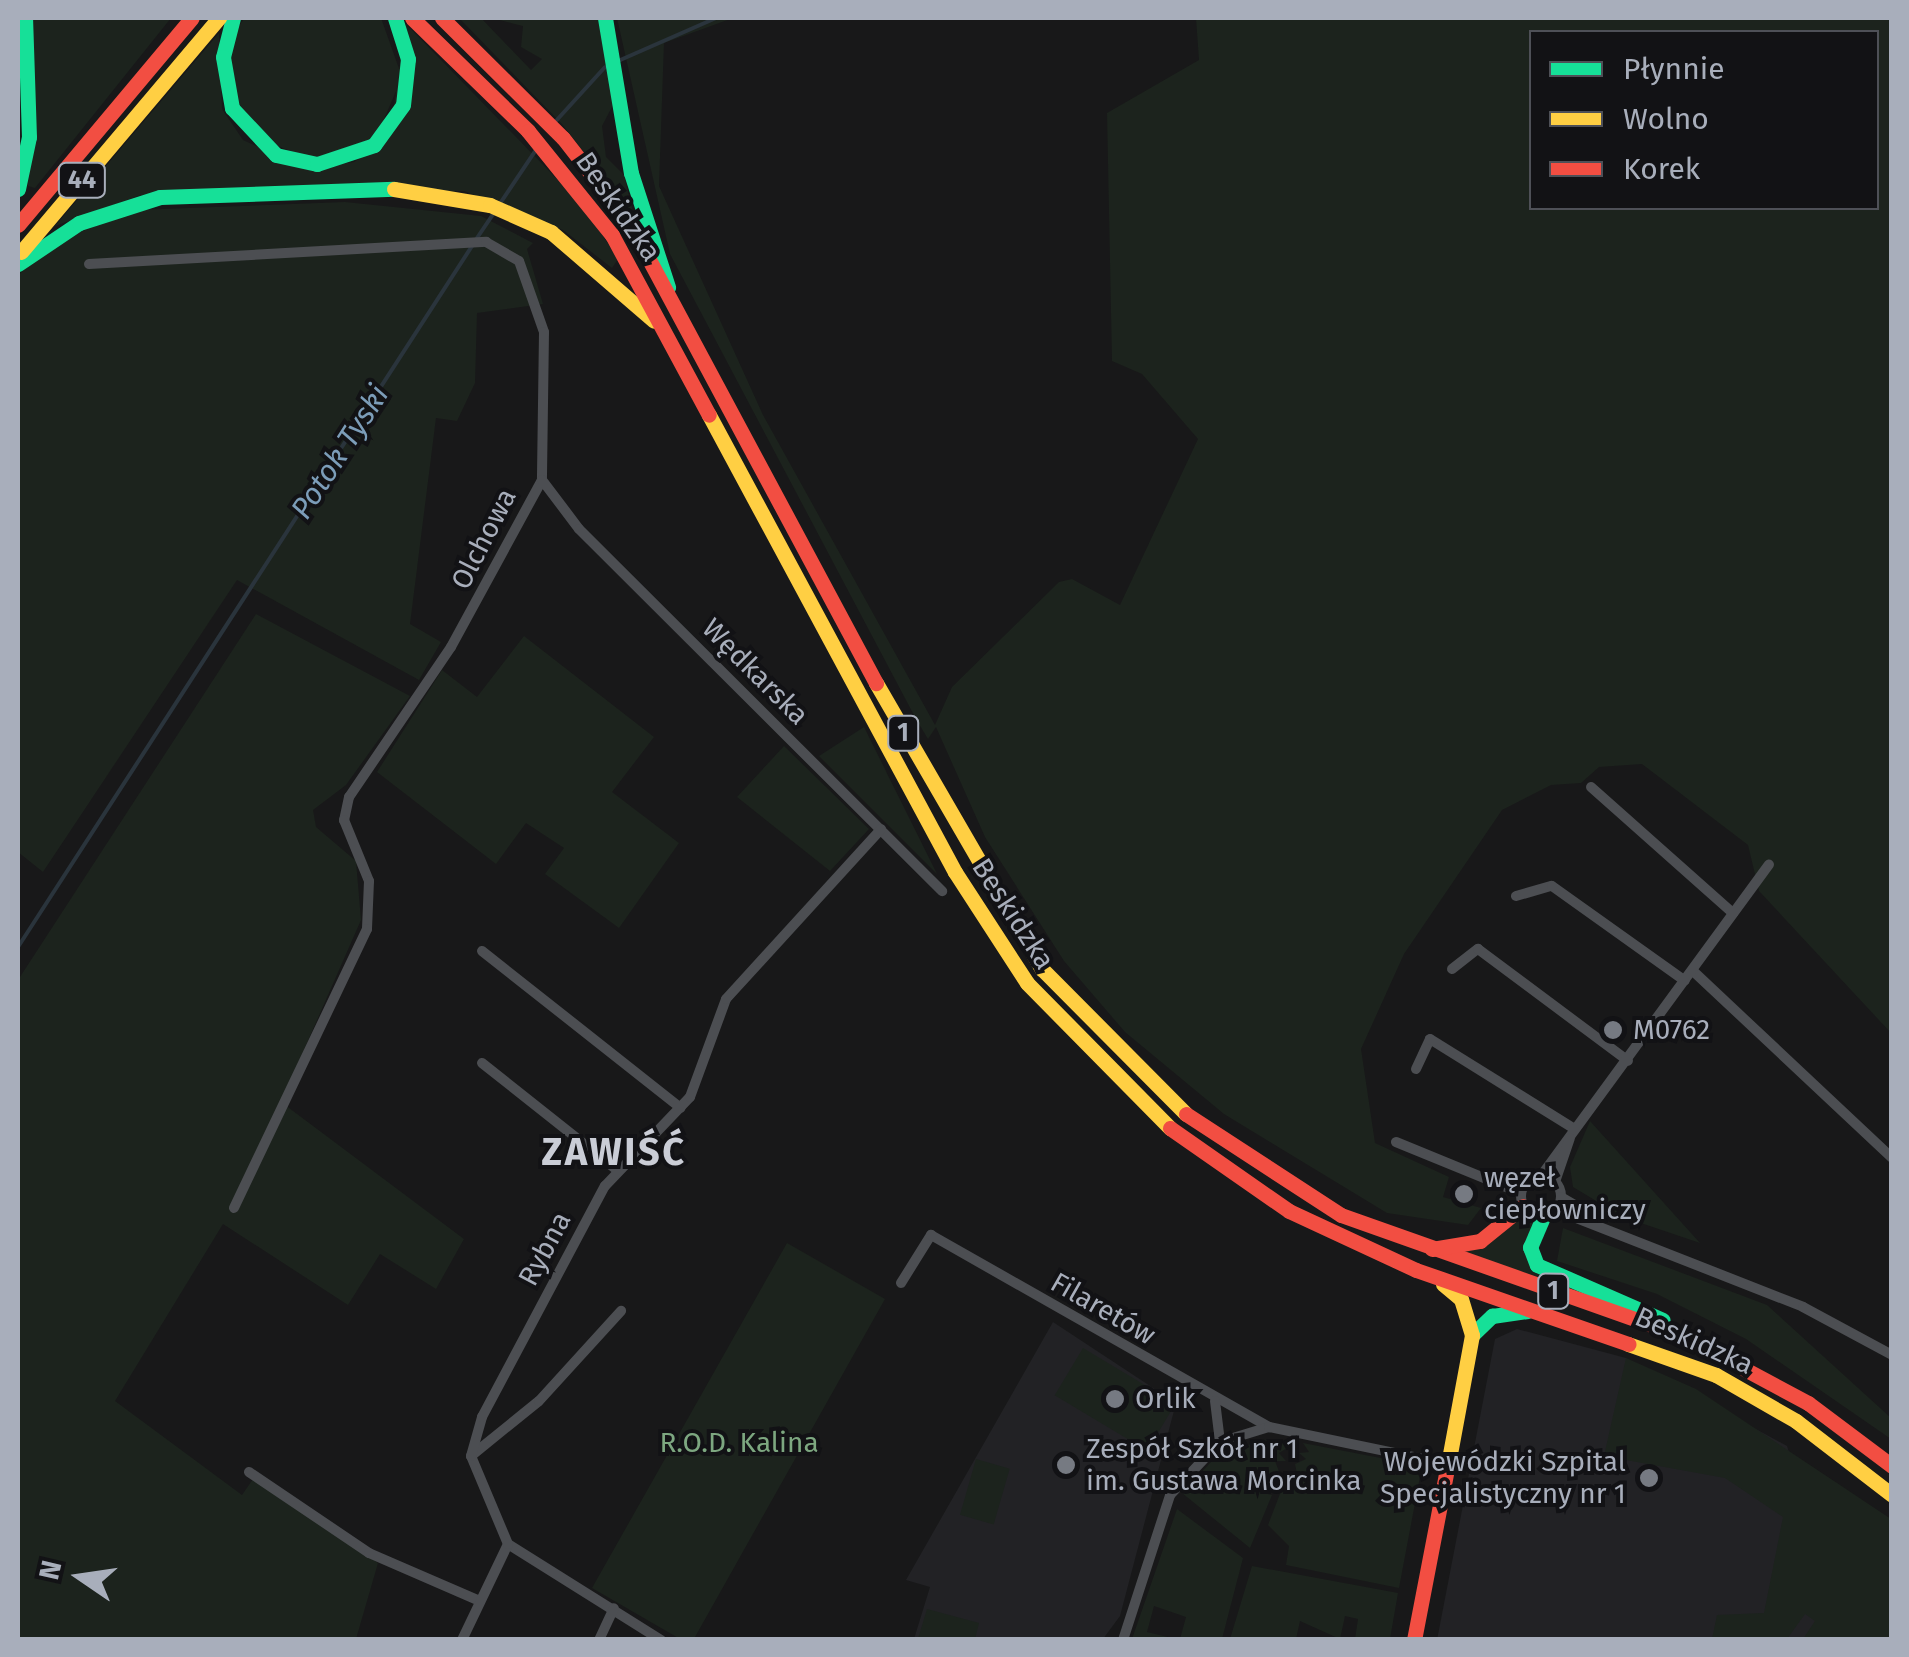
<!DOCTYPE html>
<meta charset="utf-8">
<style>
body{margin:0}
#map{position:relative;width:1909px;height:1657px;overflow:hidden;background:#181819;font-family:"Fira Sans",sans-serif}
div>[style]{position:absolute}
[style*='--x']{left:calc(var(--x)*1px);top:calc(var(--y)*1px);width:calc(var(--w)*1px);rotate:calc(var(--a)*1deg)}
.built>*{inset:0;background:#222225}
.green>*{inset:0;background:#1c231d;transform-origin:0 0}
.stream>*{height:4px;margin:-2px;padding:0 2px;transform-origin:2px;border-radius:2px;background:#2a343c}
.street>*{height:10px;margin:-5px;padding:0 5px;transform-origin:5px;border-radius:5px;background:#4c4e52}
.street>.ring{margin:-5px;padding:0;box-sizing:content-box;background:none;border:10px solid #4c4e52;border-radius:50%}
.fast>*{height:15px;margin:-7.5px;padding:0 7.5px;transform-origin:7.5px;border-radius:7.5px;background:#16e098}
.slow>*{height:15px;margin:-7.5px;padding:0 7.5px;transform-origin:7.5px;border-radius:7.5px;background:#ffcf43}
.jam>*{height:15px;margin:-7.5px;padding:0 7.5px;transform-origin:7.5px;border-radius:7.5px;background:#f24e42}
.dots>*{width:28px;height:28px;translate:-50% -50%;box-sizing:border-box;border:5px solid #121215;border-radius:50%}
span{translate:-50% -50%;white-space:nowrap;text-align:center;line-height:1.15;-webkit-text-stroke:8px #121215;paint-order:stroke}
.shield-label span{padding:2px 8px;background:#121215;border:2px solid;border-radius:8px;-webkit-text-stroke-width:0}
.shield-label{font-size:25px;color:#a8aebb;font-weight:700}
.street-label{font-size:28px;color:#a8aebb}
.poi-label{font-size:28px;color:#a8aebb}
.left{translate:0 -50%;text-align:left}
.right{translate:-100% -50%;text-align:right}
.park-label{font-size:28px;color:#7da780}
.water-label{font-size:30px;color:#7c9db9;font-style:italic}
.district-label{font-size:38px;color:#cacdd6;font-weight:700;letter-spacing:2.5px}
.frame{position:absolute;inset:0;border:20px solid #a8aebb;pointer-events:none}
.legend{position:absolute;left:1529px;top:30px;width:350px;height:180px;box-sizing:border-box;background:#121215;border:2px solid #4e5057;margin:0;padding:12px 18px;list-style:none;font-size:30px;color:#a8aebb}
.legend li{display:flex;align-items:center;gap:20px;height:50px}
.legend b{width:50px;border:2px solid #4e5057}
.north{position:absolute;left:30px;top:1527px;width:100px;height:100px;-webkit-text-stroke:8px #121215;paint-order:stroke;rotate:283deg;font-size:28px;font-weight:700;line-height:40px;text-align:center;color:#a8aebb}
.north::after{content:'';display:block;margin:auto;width:35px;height:45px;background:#a8aebb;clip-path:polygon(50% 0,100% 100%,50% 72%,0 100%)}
</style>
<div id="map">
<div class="built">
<div style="clip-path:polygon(1053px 1322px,1176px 1403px,1120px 1616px,1103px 1639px,914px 1639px,930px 1587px,906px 1580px)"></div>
<div style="clip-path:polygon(1517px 1329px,1626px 1358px,1787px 1446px,1848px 1639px,1437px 1640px,1495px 1339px)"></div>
</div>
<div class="green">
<div style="clip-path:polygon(30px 18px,171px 18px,35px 188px,28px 186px)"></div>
<div style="clip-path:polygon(245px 18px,381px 18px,402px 77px,376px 138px,312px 159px,259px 139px,230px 88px,232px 34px)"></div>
<div style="clip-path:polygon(459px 18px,481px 18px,531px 70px,542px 59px,521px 47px,523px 26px,492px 18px,602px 18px,613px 105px,602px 126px,606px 157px,624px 175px,634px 216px,562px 124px)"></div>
<div style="clip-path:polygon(evenodd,617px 18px,733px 18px,664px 43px,659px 186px,763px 415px,935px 725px,952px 687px,1059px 582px,1072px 579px,1120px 605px,1198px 439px,1142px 374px,1112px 361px,1107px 113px,1199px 60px,1196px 18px,1891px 18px,1891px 1033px,1759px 891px,1748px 845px,1642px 764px,1599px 767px,1581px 783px,1551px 785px,1502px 810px,1404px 954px,1361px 1049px,1375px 1143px,1449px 1177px,1443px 1197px,1481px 1208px,1468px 1225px,1387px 1213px,1224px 1114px,1125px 1032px,1064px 961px,985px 837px,936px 727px,928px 739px,916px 719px,670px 254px,617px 18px,1532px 32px,1876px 32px,1876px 208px,1532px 208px,1532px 32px)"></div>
<div style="clip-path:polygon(406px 24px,584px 207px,618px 259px,612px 268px,563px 230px,464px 191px,141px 195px,55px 226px,219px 33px,222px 109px,243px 140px,306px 169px,354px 162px,389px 139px)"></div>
<div style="clip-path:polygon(345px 202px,481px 216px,533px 243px,527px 249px,543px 304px,477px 313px,475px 383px,457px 421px,436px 418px,410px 624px,441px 642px,419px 680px,237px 580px,43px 872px,18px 852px,18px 275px,60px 240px,136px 210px)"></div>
<div style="clip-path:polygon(256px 614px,410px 696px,346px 785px,313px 810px,316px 827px,356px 861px,361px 920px,281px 1102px,464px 1239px,436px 1289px,380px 1254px,348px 1305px,223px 1224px,115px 1401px,242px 1495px,253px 1479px,378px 1563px,356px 1639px,18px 1639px,18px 980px)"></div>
<div style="clip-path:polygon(524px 636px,654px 737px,612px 792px,679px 843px,619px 928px,545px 874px,564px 848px,526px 823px,496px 864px,377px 772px,442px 670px,477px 697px)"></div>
<div style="clip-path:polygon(864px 727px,937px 874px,819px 756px)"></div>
<div style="clip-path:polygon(784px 746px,869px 829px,830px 871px,737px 797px)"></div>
<div style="clip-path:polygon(1590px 1121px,1700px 1243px,1623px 1217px,1573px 1187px,1570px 1167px)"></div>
<div style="clip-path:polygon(1522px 1214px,1533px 1221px,1543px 1279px,1460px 1251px)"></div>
<div style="clip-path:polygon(1563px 1228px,1767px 1305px,1891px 1418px,1891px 1439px,1746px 1339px,1657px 1294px,1557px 1261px)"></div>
<div style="clip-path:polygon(787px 1243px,885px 1299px,695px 1637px,680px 1639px,592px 1588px)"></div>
<div style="left:1083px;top:1348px;width:108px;height:55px;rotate:31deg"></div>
<div style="clip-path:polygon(1626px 1358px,1696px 1389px,1891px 1519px,1891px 1639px,1803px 1639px,1815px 1621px,1805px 1614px,1787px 1639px,1712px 1639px,1717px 1615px,1764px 1613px,1783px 1517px,1725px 1478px,1604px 1456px)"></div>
<div style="clip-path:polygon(1262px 1439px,1292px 1445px,1279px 1453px,1286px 1461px,1275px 1461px,1280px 1474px,1270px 1474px,1263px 1493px,1272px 1495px,1250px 1548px,1182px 1493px,1211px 1462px)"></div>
<div style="clip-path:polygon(1303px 1443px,1422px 1466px,1399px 1588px,1286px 1565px,1289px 1546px,1268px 1525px,1286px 1478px,1298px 1479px,1295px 1464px,1306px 1459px,1299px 1453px,1309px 1452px)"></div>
<div style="left:976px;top:1459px;width:35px;height:58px;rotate:16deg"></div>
<div style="clip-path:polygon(1177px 1509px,1243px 1558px,1222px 1639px,1180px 1639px,1186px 1617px,1154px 1606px,1147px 1632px,1176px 1639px,1132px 1639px)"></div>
<div style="clip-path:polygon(1252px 1566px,1398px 1593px,1390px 1639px,1355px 1639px,1358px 1619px,1345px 1616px,1340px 1639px,1300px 1621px,1296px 1639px,1230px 1639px)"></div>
<div style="clip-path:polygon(927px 1609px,979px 1623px,975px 1639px,918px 1639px)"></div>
</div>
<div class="stream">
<div style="--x:618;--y:61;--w:107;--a:-23.7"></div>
<div style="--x:555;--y:122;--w:74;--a:-47.7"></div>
<div style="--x:499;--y:205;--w:66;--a:-56.1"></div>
<div style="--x:477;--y:238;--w:30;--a:-56"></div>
<div style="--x:18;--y:947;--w:835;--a:-57.07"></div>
</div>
<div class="street">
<div style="--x:89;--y:264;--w:398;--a:-3.2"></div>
<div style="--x:486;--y:242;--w:38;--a:30"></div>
<div style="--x:519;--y:261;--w:75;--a:70.6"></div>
<div style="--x:544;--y:332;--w:148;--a:90.8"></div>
<div style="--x:542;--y:480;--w:190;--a:118.6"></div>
<div style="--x:451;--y:647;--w:181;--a:124.2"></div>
<div style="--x:349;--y:797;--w:24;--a:102"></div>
<div style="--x:344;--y:820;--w:66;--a:67.7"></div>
<div style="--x:369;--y:881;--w:48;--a:92.4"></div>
<div style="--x:367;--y:929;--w:309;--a:115.5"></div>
<div style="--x:542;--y:480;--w:61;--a:52.9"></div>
<div style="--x:579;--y:529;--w:513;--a:44.92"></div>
<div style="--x:1591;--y:787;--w:190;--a:41.6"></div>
<div style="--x:1516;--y:896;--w:37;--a:-16"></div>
<div style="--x:1552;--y:886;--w:163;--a:35.5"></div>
<div style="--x:482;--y:951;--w:253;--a:38.3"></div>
<div style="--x:1452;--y:969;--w:33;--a:-38"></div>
<div style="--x:1478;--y:949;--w:187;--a:36.7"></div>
<div style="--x:1693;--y:971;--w:273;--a:43.2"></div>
<div style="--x:482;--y:1063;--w:172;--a:38.4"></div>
<div style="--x:1416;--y:1069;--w:33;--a:-65"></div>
<div style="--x:1430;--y:1039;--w:168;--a:31.9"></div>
<div style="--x:1396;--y:1142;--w:135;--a:22.2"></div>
<div class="ring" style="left:1521px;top:1176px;width:30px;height:30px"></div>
<div style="--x:1541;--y:1176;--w:386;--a:-53.8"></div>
<div style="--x:1555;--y:1182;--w:46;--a:-71.2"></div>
<div style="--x:1561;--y:1197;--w:44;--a:30.1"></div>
<div style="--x:1556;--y:1210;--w:265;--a:21.4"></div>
<div style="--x:1803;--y:1307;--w:101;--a:28.3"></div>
<div style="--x:901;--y:1283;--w:57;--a:-58"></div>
<div style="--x:931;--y:1235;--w:389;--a:29.6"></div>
<div style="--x:1215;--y:1401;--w:41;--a:83"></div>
<div style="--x:471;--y:1456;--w:87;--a:-39"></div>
<div style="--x:539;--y:1401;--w:122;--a:-47.7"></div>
<div style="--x:249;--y:1472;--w:145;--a:34"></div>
<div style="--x:369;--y:1553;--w:121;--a:23.4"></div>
<div style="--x:508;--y:1544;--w:181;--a:32.1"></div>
<div style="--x:462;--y:1640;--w:106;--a:-64.4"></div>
<div style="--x:508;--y:1544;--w:95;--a:-112.8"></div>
<div style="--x:471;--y:1456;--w:41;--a:-74.2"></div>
<div style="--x:482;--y:1417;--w:262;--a:-62"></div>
<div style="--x:605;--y:1186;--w:123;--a:-46.3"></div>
<div style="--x:690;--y:1097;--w:104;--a:-69.8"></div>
<div style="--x:726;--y:999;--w:230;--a:-47.6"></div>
<div style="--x:599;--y:1640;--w:35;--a:-65"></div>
<div style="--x:1123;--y:1640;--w:152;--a:-72"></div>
<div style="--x:1170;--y:1495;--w:73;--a:-46.7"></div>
<div style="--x:1220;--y:1442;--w:51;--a:-17"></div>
<div style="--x:1269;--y:1427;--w:183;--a:11.7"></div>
</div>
<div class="fast">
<div style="--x:233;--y:18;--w:40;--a:104.4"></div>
<div style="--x:223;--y:57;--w:52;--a:80"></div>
<div style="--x:232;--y:108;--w:64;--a:46.9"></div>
<div style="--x:276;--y:155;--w:42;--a:12.4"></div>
<div style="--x:317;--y:164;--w:60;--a:-18.4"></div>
<div style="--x:374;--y:145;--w:49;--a:-54.1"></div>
<div style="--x:403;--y:105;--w:46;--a:-83.8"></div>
<div style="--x:408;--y:59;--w:43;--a:-107.6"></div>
<div style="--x:605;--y:18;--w:157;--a:80.5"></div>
<div style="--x:631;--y:173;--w:120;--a:72"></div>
<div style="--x:18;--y:189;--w:53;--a:-78.1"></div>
<div style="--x:29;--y:137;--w:119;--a:-91.9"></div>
<div style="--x:18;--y:264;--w:73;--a:-33.9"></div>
<div style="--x:79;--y:223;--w:85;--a:-17.8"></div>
<div style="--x:160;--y:197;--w:234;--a:-2"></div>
<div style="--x:1543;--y:1217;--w:33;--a:113"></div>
<div style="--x:1530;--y:1247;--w:19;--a:69"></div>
<div style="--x:1537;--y:1265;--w:137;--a:23.6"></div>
<div style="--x:1472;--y:1335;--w:28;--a:-44"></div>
<div style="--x:1492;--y:1316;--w:36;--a:-8"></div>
</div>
<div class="slow">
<div style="--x:394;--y:189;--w:97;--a:9.5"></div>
<div style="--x:490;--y:205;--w:67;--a:23.9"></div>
<div style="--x:551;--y:232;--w:136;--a:40.8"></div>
<div style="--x:21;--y:252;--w:307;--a:-49.8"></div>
<div style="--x:709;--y:415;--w:519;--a:61.71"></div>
<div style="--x:955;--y:872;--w:132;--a:57"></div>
<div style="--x:1027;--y:983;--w:204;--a:45.4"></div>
<div style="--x:876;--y:683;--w:331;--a:59.9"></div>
<div style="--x:1042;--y:969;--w:204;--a:45.2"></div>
<div style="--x:1443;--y:1284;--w:23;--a:40"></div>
<div style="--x:1461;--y:1299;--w:38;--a:73"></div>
<div style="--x:1472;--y:1335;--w:131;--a:100.5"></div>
<div style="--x:1628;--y:1344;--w:93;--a:19.4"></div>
<div style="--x:1716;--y:1375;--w:92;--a:29.9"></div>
<div style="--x:1796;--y:1421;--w:121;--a:37.6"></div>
</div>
<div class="jam">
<div style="--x:412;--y:18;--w:162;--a:44.2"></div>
<div style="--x:528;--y:131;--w:134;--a:51.1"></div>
<div style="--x:612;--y:235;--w:204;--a:61.7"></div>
<div style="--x:442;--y:18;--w:170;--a:44.8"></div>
<div style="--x:563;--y:138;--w:109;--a:52.1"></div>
<div style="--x:630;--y:224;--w:521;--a:61.81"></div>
<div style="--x:18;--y:225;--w:270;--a:-50"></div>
<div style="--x:1186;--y:1114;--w:185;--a:33.1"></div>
<div style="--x:1341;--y:1215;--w:363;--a:19.5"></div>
<div style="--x:1683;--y:1336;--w:142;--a:28.2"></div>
<div style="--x:1808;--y:1403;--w:105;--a:36.9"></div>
<div style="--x:1170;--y:1128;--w:145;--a:34.9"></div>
<div style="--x:1289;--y:1211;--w:140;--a:24.9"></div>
<div style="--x:1416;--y:1270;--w:225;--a:19.2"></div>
<div style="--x:1432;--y:1249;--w:49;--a:-9.5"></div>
<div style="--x:1480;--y:1241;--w:55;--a:-39.1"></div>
<div style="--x:1414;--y:1640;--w:179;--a:-79.1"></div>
</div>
<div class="dots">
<div style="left:1613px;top:1030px;background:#767a82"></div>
<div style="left:1464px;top:1194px;background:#767a82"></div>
<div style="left:1115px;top:1399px;background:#767a82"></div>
<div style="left:1066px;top:1465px;background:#767a82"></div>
<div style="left:1649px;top:1478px;background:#767a82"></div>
</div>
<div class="shield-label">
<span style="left:82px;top:180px">44</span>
<span style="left:903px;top:733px">1</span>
<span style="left:1553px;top:1291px">1</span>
</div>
<div class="street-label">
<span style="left:618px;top:207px;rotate:55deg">Beskidzka</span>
<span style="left:484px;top:539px;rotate:-63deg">Olchowa</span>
<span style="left:755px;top:672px;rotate:45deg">Wędkarska</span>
<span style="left:1013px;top:914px;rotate:57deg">Beskidzka</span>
<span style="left:545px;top:1249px;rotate:-62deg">Rybna</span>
<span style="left:1103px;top:1309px;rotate:30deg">Filaretów</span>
<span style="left:1694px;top:1341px;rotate:24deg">Beskidzka</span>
</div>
<div class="poi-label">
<span class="left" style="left:1633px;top:1030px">M0762</span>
<span class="left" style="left:1484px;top:1194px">węzeł<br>ciepłowniczy</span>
<span class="left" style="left:1135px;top:1399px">Orlik</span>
<span class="left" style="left:1086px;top:1465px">Zespół Szkół nr 1<br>im. Gustawa Morcinka</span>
<span class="right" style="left:1626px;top:1478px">Wojewódzki Szpital<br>Specjalistyczny nr 1</span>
</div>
<div class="park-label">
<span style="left:739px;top:1443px">R.O.D. Kalina</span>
</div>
<div class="water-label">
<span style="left:340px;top:452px;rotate:-57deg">Potok Tyski</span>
</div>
<div class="district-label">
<span style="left:614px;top:1153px">ZAWIŚĆ</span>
</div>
<div class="frame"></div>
<ul class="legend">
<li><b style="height:12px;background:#16e098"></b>Płynnie</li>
<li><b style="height:12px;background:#ffcf43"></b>Wolno</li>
<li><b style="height:12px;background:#f24e42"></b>Korek</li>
</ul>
<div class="north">N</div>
</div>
